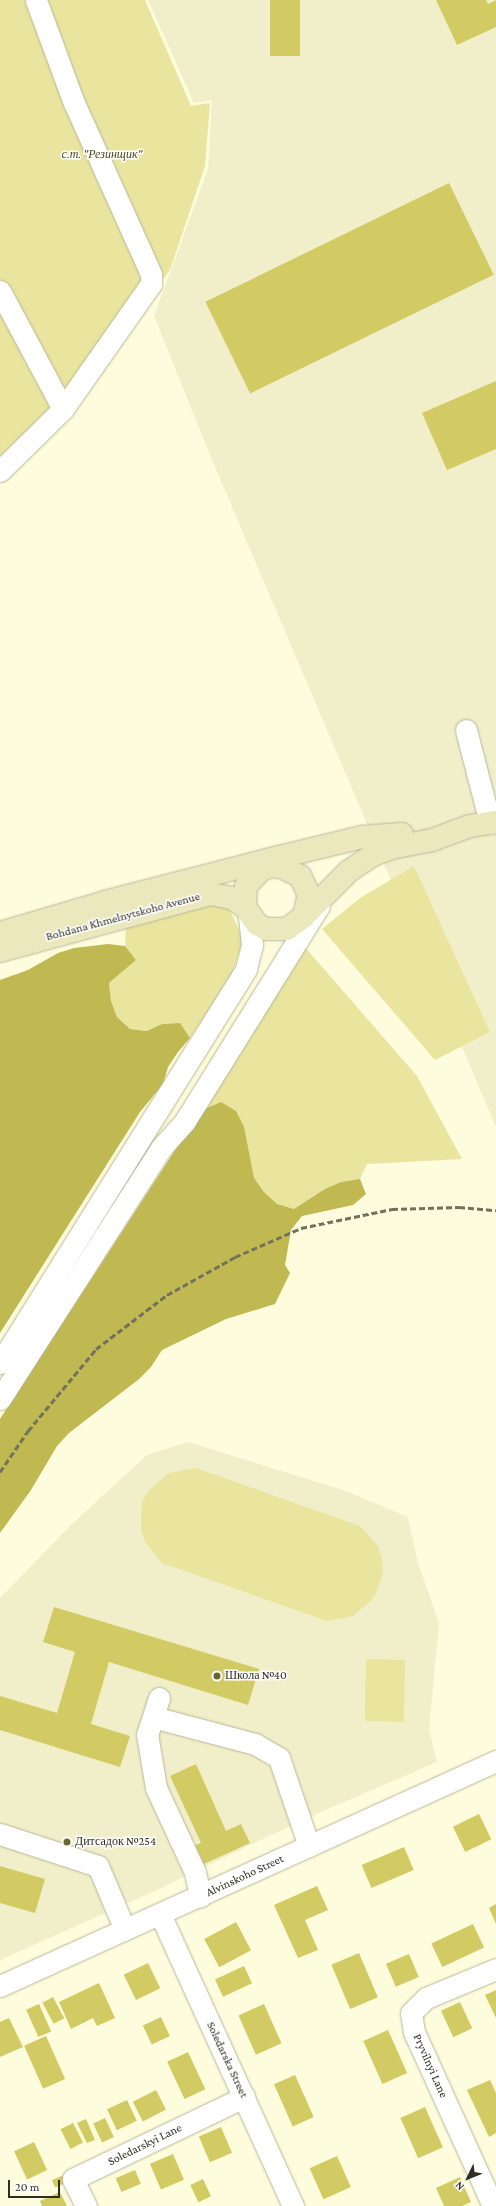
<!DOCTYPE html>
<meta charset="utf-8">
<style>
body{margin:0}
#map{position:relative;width:496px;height:2206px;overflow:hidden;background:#fdfcdc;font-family:"Crimson Pro",serif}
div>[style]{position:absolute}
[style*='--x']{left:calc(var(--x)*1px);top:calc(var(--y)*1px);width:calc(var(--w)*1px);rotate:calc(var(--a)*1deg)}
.built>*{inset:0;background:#f1efc9}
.green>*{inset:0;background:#e9e59f;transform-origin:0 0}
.forest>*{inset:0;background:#c0b850}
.building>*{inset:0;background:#d2ca63;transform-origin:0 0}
.roads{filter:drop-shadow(0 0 1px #b9b799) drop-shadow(0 0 1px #b9b799)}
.minor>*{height:21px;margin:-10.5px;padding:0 10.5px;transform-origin:10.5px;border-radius:10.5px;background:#fff}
.major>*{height:22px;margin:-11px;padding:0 11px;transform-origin:11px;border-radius:11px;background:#ebe8be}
.rail>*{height:3px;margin-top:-1.5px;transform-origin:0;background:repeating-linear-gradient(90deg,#71715e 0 6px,transparent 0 9px)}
.dots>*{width:11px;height:11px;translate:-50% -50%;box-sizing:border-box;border:2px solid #fff;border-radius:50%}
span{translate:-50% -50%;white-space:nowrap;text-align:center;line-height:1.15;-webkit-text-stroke:3px #fff;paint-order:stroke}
.park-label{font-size:12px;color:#4d4a1f;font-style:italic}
.street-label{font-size:12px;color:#2e2e22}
.poi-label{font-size:12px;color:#2e2e22}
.left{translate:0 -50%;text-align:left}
.north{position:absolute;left:448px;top:2158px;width:40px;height:40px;-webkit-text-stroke:3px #fff;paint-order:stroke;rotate:227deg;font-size:11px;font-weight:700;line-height:16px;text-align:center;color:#2e2e22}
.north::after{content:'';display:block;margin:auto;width:14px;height:18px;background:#2e2e22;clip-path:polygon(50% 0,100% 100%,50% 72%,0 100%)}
.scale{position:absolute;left:8px;top:2180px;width:52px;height:18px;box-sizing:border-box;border:2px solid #2e2e22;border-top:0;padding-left:5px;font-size:12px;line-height:14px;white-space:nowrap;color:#2e2e22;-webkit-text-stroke:3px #fff;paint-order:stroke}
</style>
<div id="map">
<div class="built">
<div style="clip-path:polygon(148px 0,496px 0,496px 1127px,210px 455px,154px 316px,208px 169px,212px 100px,194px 103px)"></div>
<div style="clip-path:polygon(188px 1442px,343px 1490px,408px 1517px,418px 1563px,439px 1623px,429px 1730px,437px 1762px,300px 1821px,157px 1890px,0 1960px,0 1598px,71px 1525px,147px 1455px)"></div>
</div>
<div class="green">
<div style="clip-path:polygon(0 0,145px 0,191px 106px,210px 103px,205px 166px,170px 270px,77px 384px,0 467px)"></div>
<div style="clip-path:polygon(414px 866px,490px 1032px,435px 1060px,322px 929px,360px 898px)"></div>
<div style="clip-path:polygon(213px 901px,229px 908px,241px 934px,241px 947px,231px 976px,190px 1038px,180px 1023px,162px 1024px,147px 1031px,130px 1029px,117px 1017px,111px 1001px,109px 983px,136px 960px,125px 946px,126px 923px)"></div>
<div style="clip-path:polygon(303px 945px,417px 1076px,462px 1159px,367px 1164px,360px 1179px,341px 1182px,294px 1209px,277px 1204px,264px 1192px,254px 1178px,249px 1161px,247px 1144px,205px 1109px)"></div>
<div style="clip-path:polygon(196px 1468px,360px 1526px,378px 1546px,382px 1559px,383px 1573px,374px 1598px,353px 1616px,327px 1621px,162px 1563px,145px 1542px,141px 1529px,142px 1502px,149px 1490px,169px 1473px)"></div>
<div style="left:366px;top:1659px;width:39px;height:62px;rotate:1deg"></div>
</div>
<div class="forest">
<div style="clip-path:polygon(108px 944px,125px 946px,136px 960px,109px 983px,111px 1001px,117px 1017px,130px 1029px,147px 1031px,162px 1024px,180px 1023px,190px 1038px,178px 1052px,168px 1067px,163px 1084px,140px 1112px,0 1333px,0 980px,28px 970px,58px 953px,74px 948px)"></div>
<div style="clip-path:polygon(221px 1102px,236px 1111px,244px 1127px,254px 1178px,264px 1192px,277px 1204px,294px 1209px,325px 1189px,341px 1182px,360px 1179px,366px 1194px,353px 1205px,302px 1216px,291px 1230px,285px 1265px,290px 1273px,275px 1304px,226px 1319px,162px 1350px,151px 1367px,139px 1379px,69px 1433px,57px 1446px,31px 1490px,0 1533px,0 1419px,183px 1138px,205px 1109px)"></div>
</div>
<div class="building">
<div style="left:270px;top:0;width:30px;height:56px"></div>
<div style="clip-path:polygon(436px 0,486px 0,488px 4px,496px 0,496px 27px,457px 45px)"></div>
<div style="left:449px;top:183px;width:102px;height:271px;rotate:64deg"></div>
<div style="clip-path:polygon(496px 381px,496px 449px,447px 470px,422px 413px)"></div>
<div style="clip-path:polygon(54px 1607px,259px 1669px,248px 1705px,109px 1662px,91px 1724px,130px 1736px,120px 1767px,0 1730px,0 1696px,57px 1713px,75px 1652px,43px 1642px)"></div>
<div style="clip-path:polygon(196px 1764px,226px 1831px,241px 1824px,250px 1843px,204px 1864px,195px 1845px,201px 1843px,170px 1776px)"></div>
<div style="left:479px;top:1814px;width:28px;height:29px;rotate:64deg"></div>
<div style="left:404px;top:1847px;width:25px;height:46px;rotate:67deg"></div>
<div style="clip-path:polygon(0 1866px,45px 1879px,35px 1913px,0 1903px)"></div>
<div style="clip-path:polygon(317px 1886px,328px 1910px,305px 1920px,318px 1950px,298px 1958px,274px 1905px)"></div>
<div style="clip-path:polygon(496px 1904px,496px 1924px,489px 1908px)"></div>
<div style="left:236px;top:1922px;width:32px;height:36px;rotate:62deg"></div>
<div style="left:473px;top:1924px;width:26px;height:46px;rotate:65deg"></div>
<div style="left:359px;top:1953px;width:48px;height:30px;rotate:67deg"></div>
<div style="left:409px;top:1954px;width:25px;height:25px;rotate:67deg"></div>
<div style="left:148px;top:1963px;width:28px;height:27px;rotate:64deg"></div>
<div style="left:244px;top:1966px;width:19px;height:32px;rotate:65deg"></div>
<div style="clip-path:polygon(99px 1983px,115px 2018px,97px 2026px,93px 2018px,71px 2029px,59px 2002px)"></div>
<div style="clip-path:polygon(496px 1990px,496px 2018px,485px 1995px)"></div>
<div style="left:53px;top:1997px;width:24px;height:12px;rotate:62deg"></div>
<div style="left:460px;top:2002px;width:29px;height:21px;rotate:65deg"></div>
<div style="left:39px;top:2004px;width:30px;height:14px;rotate:66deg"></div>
<div style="left:264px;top:2004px;width:43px;height:28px;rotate:66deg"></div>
<div style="left:161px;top:2017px;width:21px;height:20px;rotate:65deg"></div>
<div style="clip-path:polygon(9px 2018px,23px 2047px,0 2057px,0 2022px)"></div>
<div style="left:388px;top:2030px;width:47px;height:27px;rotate:66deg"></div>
<div style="left:46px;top:2036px;width:47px;height:24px;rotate:66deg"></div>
<div style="left:188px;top:2052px;width:41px;height:23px;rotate:65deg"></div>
<div style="left:295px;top:2075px;width:46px;height:23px;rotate:66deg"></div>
<div style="clip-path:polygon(490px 2080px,496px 2093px,496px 2133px,489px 2137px,467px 2090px)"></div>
<div style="left:156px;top:2090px;width:22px;height:26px;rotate:63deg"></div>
<div style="left:127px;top:2100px;width:23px;height:22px;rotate:65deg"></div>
<div style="left:425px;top:2107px;width:44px;height:27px;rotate:66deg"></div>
<div style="left:105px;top:2118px;width:21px;height:13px;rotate:65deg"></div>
<div style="clip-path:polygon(86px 2119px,95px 2140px,87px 2143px,77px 2123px)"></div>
<div style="left:73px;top:2123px;width:22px;height:14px;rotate:63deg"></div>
<div style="left:221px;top:2127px;width:28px;height:24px;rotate:67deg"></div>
<div style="left:34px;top:2142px;width:31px;height:22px;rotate:65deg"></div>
<div style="left:173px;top:2154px;width:28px;height:25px;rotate:67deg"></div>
<div style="left:337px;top:2156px;width:34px;height:30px;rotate:66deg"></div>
<div style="left:135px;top:2170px;width:15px;height:21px;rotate:67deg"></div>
<div style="left:64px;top:2175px;width:8px;height:13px;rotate:67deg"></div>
<div style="clip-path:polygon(460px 2177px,471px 2202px,462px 2206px,444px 2206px,436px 2188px)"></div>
<div style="left:203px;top:2179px;width:19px;height:14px;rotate:65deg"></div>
<div style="clip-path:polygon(60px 2192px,67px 2206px,42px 2206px,40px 2201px)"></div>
</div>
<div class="roads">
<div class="minor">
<div style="--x:0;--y:291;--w:134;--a:61.9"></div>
<div style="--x:0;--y:471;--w:88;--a:-44.5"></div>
<div style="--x:63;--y:409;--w:153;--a:-54.9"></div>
<div style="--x:151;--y:284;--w:10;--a:-90"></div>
<div style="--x:151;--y:274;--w:188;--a:-114.2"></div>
<div style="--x:74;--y:103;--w:110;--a:-110.3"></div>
<div style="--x:466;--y:730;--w:96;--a:75.5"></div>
<div style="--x:0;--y:1363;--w:464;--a:-58"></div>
<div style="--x:246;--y:969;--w:25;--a:-76"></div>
<div style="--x:252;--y:945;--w:29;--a:-96"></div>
<div style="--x:0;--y:1399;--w:298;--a:-57.3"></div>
<div style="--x:161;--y:1148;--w:36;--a:-48"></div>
<div style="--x:185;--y:1121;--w:253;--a:-58.1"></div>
<div style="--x:159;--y:1698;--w:38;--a:108"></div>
<div style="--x:147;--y:1734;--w:55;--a:80.5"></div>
<div style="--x:156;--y:1788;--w:93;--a:65.1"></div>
<div style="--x:195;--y:1872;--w:25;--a:78"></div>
<div style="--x:153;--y:1717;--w:106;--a:14.8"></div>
<div style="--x:255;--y:1744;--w:28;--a:30"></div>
<div style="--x:279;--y:1758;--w:93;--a:71.2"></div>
<div style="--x:0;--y:1834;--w:103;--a:18.1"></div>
<div style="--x:98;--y:1866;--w:69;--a:67.1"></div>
<div style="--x:160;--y:1914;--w:321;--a:65.5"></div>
<div style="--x:0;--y:1986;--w:545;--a:-24.4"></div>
<div style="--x:86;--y:2206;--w:30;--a:-116"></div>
<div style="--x:73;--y:2179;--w:190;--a:-25.6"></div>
<div style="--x:493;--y:2206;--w:191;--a:-114.4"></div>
<div style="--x:414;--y:2032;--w:19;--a:-99"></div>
<div style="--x:411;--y:2013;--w:21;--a:-45"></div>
<div style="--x:426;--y:1998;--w:76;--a:-22.5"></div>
</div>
<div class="major">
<div style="--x:304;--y:916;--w:64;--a:-45"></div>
<div style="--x:349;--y:871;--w:29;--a:-34"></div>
<div style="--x:373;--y:855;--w:19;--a:-21"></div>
<div style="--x:391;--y:848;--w:42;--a:-11"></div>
<div style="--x:432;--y:840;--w:40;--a:-20.2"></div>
<div style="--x:470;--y:826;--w:26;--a:-9"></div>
<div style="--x:0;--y:933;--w:109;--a:-16.4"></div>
<div style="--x:105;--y:902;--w:167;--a:-14.5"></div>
<div style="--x:267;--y:860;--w:98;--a:-13.6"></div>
<div style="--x:362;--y:837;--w:40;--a:-4.3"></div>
<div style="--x:0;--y:951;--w:218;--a:-15.2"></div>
<div style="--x:210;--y:894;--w:22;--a:10"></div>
<div style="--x:232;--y:898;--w:16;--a:35"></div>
<div style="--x:245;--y:907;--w:21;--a:55"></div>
<div style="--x:257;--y:924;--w:10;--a:29"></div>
<div style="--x:266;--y:929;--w:21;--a:0"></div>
<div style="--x:287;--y:929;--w:21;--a:-37"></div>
<div style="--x:304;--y:916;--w:22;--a:-77"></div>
<div style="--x:309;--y:895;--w:21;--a:-115"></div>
<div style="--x:300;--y:876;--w:21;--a:-155"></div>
<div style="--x:281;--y:867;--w:10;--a:-174"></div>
<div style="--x:271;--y:866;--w:11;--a:158"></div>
<div style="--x:261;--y:870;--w:22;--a:133"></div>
<div style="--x:246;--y:886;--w:21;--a:93"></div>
</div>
</div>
<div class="rail">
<div style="--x:0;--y:1472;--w:50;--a:-55.7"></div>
<div style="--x:28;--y:1431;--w:107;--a:-50.3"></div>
<div style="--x:96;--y:1349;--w:89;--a:-37.3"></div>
<div style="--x:167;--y:1295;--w:78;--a:-29.2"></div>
<div style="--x:235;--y:1257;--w:72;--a:-23.7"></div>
<div style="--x:301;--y:1228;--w:93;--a:-11.8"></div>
<div style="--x:392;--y:1209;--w:67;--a:-1.7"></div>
<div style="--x:459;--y:1207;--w:37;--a:5"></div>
</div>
<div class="dots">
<div style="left:217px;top:1676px;background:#6a6633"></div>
<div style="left:67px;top:1842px;background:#6a6633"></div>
</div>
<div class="park-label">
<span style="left:102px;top:155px">с.т. "Резинщик"</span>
</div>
<div class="street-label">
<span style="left:123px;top:917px;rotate:-15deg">Bohdana Khmelnytskoho Avenue</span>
<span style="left:245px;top:1876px;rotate:-25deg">Alvinskoho Street</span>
<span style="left:227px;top:2060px;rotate:65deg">Soledarska Street</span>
<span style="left:430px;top:2066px;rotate:66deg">Pryvilnyi Lane</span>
<span style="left:145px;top:2145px;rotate:-26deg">Soledarskyi Lane</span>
</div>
<div class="poi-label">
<span class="left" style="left:225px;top:1676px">Школа №40</span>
<span class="left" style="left:75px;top:1842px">Дитсадок №254</span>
</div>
<div class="north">N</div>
<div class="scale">20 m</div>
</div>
